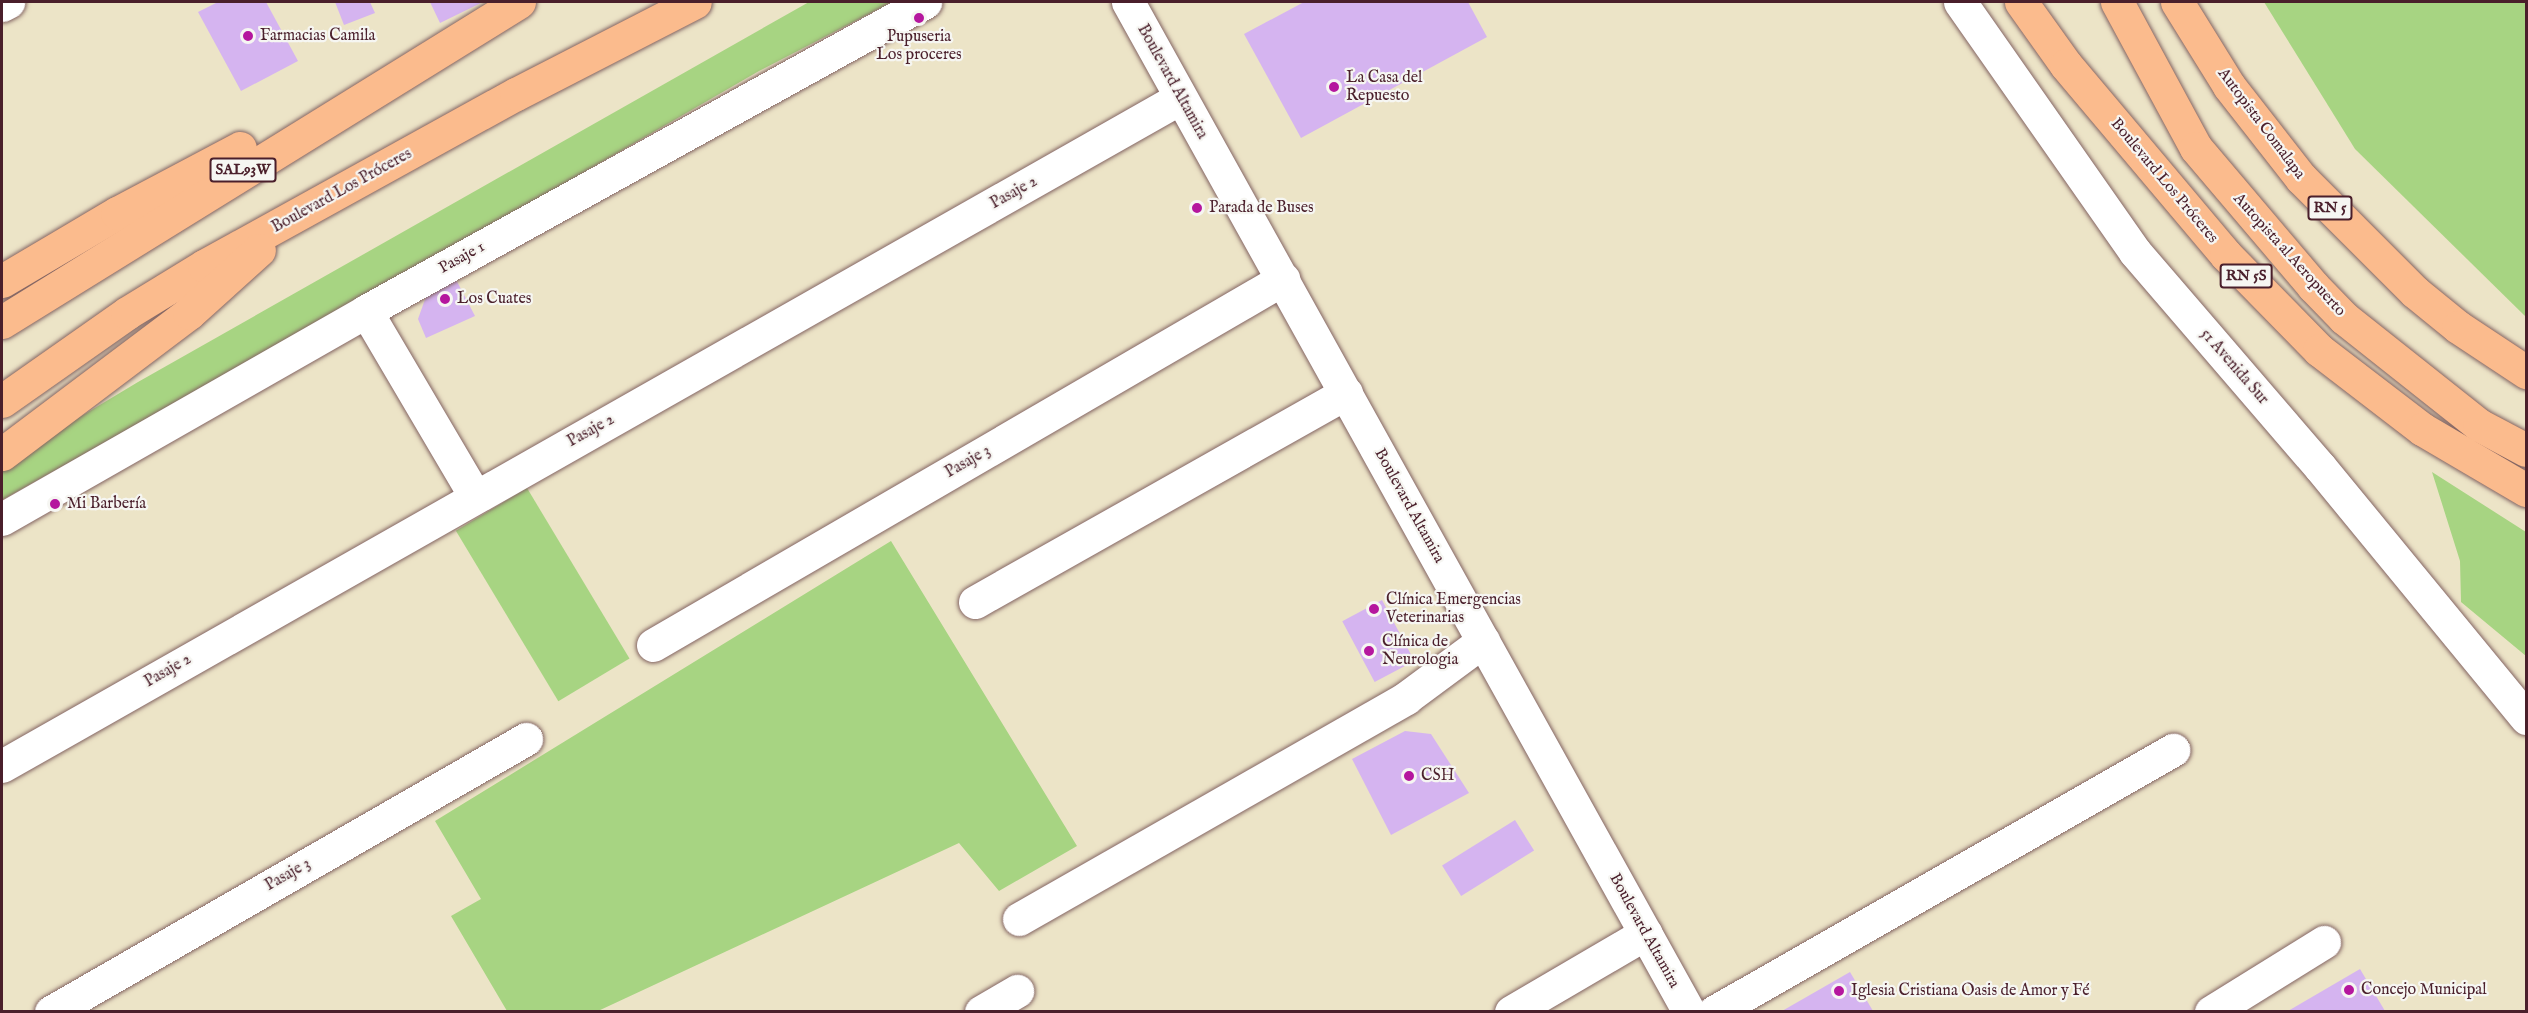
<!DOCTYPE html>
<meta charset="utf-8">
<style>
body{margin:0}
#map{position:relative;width:2528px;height:1013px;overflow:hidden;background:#ece4c7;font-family:"IM FELL English",serif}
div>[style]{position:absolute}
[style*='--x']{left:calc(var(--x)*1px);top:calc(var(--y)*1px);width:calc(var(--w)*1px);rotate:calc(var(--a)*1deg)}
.green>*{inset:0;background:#a7d482;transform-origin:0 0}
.building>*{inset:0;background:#d5b4f0;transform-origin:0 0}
.roads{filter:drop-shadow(0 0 2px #836462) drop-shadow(0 0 2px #836462)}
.minor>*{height:33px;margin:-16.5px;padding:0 16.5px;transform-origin:16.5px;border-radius:16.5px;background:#fff}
.major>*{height:33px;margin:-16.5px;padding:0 16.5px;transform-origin:16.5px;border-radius:16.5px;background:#fbbb8d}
.highway>*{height:33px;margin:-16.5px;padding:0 16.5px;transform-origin:16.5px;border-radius:16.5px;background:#fbbb8d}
.dots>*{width:16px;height:16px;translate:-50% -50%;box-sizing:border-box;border:3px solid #f6f6f2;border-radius:50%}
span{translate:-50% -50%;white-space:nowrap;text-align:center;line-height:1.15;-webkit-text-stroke:4.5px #f6f6f2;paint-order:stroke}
.shield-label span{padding:2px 4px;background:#f6f6f2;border:2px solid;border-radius:4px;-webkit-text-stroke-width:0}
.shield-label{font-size:15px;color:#4a1f2b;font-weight:700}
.poi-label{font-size:16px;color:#4a1f2b}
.left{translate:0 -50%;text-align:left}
.street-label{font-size:16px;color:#4a1f2b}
.frame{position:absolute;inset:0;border:3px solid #4a1f2b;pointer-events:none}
</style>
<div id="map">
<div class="green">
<div style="clip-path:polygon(809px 2px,892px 2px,759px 71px,479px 233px,2px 500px,2px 466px,20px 453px,138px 382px)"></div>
<div style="clip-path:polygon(2264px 2px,2526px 2px,2526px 317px,2355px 149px)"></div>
<div style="clip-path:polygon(2432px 472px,2526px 532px,2526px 656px,2461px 602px,2460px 561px)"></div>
<div style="left:527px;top:488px;width:199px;height:83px;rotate:59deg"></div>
<div style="clip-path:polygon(891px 541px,1077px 846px,999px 891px,959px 843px,598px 1011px,507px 1011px,451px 916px,481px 899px,435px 821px)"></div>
</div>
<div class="building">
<div style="clip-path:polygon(218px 2px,266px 2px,298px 61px,241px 91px,198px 12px)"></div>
<div style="clip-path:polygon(335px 2px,370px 2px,375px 13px,344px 25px)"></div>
<div style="clip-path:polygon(430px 2px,483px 2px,440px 23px)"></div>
<div style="clip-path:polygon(1304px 2px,1468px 2px,1487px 37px,1301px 138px,1244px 34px)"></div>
<div style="clip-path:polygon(452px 272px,475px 316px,426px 338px,418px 319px,428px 291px)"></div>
<div style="left:1382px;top:600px;width:69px;height:45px;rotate:62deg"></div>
<div style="clip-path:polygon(1405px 731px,1431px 734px,1469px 793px,1391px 835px,1352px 759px)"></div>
<div style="left:1515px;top:820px;width:36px;height:86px;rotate:58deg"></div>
<div style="clip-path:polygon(2360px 969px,2385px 1011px,2288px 1011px)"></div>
<div style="clip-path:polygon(1850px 972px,1873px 1011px,1782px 1011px)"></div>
</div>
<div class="roads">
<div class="minor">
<div style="--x:1128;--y:2;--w:1155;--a:60.95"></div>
<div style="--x:1960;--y:2;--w:305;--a:55"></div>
<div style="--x:2135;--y:252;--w:284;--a:49.3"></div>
<div style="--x:2320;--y:467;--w:325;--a:50.6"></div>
<div style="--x:2;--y:5;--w:7;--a:-27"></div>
<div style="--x:366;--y:311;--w:215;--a:59.5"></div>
<div style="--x:2;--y:519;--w:419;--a:-29.7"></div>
<div style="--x:366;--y:311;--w:639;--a:-28.93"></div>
<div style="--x:975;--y:602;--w:426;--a:-29.4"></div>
<div style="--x:653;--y:645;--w:729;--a:-30.15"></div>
<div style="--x:2;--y:766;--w:1354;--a:-29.56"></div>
<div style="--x:1019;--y:919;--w:446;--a:-29.7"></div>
<div style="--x:1406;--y:698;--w:96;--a:-36.5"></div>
<div style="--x:51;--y:1012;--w:548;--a:-29.89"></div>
<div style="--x:981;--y:1012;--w:42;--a:-30.3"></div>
<div style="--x:1511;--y:1012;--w:156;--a:-30.3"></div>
<div style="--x:1714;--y:1012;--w:529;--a:-29.72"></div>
<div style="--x:2211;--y:1012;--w:133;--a:-31.8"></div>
</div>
<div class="major">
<div style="--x:2117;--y:2;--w:166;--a:61.6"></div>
<div style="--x:2196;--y:148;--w:181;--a:49.7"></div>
<div style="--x:2313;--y:286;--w:45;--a:45.9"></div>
<div style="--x:2344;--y:318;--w:172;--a:38.4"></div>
<div style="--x:2479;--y:425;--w:53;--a:28"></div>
</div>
<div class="highway">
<div style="--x:2021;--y:2;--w:77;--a:54.5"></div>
<div style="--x:2066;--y:65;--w:248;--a:49.9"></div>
<div style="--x:2226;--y:255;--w:133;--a:45.6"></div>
<div style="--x:2319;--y:350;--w:130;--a:37.5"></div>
<div style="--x:2422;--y:429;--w:121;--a:30.4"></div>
<div style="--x:2177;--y:2;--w:99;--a:58.2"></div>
<div style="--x:2229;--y:86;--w:117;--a:52"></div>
<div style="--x:2301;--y:178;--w:161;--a:45"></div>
<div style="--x:2415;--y:292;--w:55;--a:39.1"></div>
<div style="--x:2458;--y:327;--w:82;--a:33.5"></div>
<div style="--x:2;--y:281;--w:134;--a:-30.6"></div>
<div style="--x:117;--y:213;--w:139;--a:-27.9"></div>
<div style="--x:2;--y:322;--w:608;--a:-31.76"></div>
<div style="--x:2;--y:401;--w:153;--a:-35.1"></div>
<div style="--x:127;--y:313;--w:90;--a:-31.4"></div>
<div style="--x:204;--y:266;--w:356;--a:-28.9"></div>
<div style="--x:516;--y:94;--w:201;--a:-27.2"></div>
<div style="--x:2;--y:454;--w:234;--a:-37"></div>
<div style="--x:189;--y:313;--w:94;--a:-42"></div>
</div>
</div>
<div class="dots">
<div style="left:919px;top:18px;background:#b5179e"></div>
<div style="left:248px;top:36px;background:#b5179e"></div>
<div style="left:1334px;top:87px;background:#b5179e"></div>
<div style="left:1197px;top:208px;background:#b5179e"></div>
<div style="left:445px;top:299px;background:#b5179e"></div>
<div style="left:55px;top:504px;background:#b5179e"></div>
<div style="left:1374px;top:609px;background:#b5179e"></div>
<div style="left:1369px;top:651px;background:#b5179e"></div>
<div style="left:1409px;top:776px;background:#b5179e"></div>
<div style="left:2349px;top:990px;background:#b5179e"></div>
<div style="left:1839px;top:991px;background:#b5179e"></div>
</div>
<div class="shield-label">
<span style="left:243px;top:170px">SAL93W</span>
<span style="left:2330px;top:208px">RN 5</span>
<span style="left:2246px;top:276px">RN 5S</span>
</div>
<div class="poi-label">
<span class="left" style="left:260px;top:36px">Farmacias Camila</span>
<span style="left:919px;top:46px">Pupuseria<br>Los proceres</span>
<span class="left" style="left:1346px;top:87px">La Casa del<br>Repuesto</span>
<span class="left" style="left:1209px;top:208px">Parada de Buses</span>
<span class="left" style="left:457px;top:299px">Los Cuates</span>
<span class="left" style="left:67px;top:504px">Mi Barbería</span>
<span class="left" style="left:1386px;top:609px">Clínica Emergencias<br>Veterinarias</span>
<span class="left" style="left:1382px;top:651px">Clínica de<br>Neurologia</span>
<span class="left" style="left:1421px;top:776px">CSH</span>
<span class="left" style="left:2361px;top:990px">Concejo Municipal</span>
<span class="left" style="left:1851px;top:991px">Iglesia Cristiana Oasis de Amor y Fé</span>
</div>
<div class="street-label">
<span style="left:1172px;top:82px;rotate:61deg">Boulevard Altamira</span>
<span style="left:2261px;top:124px;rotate:53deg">Autopista Comalapa</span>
<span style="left:2164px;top:181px;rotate:50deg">Boulevard Los Próceres</span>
<span style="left:342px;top:191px;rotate:-29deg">Boulevard Los Próceres</span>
<span style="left:1014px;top:193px;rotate:-29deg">Pasaje 2</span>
<span style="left:2289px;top:255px;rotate:48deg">Autopista al Aeropuerto</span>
<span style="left:462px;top:258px;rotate:-29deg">Pasaje 1</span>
<span style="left:2234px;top:367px;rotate:49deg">51 Avenida Sur</span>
<span style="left:591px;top:431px;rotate:-29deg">Pasaje 2</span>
<span style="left:968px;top:462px;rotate:-30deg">Pasaje 3</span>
<span style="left:1409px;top:506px;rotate:61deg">Boulevard Altamira</span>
<span style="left:168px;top:671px;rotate:-30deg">Pasaje 2</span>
<span style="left:288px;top:875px;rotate:-30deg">Pasaje 3</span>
<span style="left:1644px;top:931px;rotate:61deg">Boulevard Altamira</span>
</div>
<div class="frame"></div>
</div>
